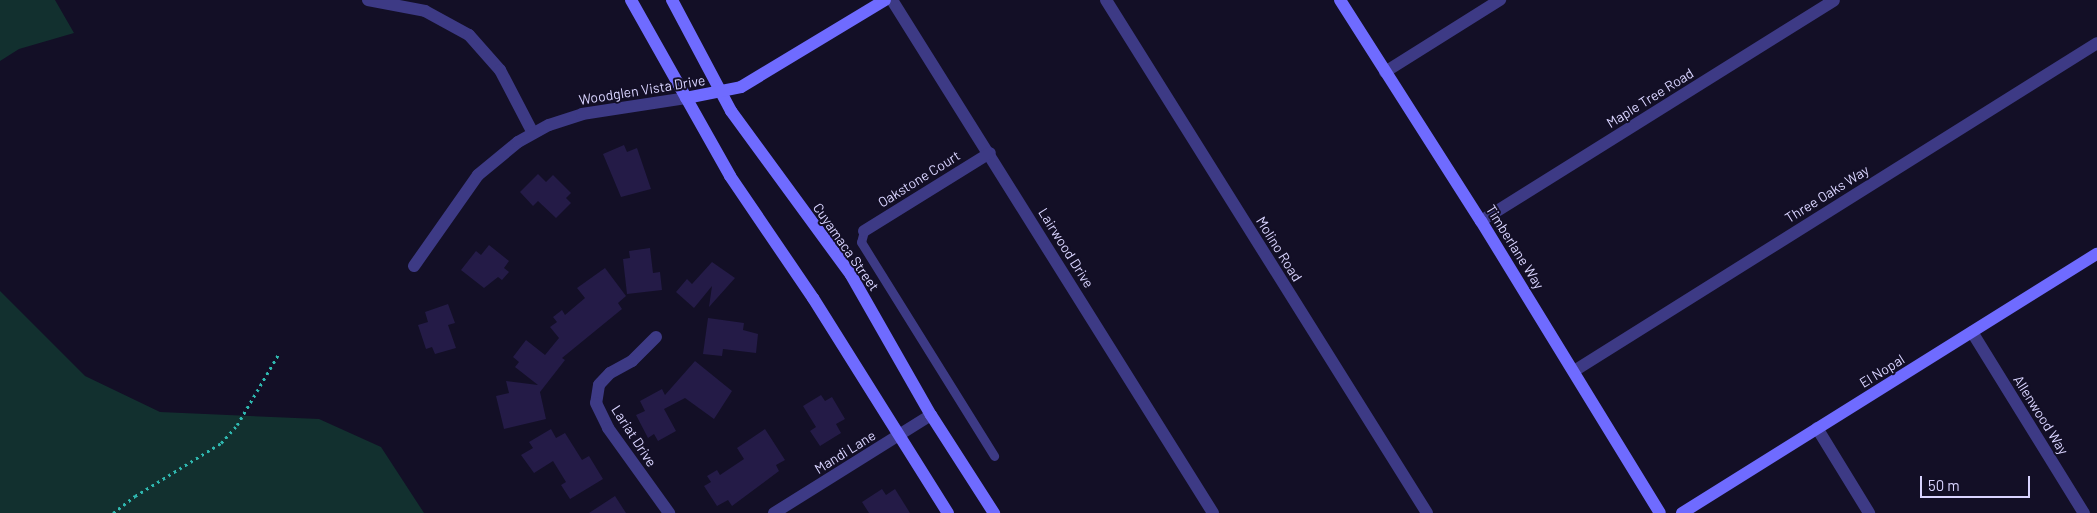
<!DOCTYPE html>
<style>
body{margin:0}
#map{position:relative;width:2097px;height:513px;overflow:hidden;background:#130f26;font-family:Barlow,sans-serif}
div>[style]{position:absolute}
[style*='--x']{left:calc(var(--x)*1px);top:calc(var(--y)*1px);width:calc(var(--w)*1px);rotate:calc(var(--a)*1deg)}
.green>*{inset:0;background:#12302f}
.building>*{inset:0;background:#241b47}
.path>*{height:2.5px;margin-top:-1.25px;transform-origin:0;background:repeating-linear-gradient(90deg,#2fb8b0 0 2.5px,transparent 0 6.5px)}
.lane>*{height:9px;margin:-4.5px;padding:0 4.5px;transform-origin:4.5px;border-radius:4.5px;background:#3d3a85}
.street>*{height:12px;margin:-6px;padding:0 6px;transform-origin:6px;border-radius:6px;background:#3d3a85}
.secondary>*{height:12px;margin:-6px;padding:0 6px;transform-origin:6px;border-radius:6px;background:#6f6bff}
span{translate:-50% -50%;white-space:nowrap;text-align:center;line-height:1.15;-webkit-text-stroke:4px #130f26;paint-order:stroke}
.street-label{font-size:14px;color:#d9d4ff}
.scale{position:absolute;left:1920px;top:476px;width:110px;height:22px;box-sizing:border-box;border:2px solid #d9d4ff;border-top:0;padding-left:6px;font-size:15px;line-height:18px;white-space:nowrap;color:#d9d4ff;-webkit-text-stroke:4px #130f26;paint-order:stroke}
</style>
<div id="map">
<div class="green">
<div style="clip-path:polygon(0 0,55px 0,74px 33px,19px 49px,0 61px)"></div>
<div style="clip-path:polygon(0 291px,85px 376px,160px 412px,319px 419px,381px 447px,424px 513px,0 513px)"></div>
</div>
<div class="building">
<div style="clip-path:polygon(624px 145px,627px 152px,637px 148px,651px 189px,621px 197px,603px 154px)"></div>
<div style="clip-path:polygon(538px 174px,546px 182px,553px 175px,571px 193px,566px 198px,571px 203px,556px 218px,538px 201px,533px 206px,520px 192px)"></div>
<div style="clip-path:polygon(489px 245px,509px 261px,504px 268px,509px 272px,502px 280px,498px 277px,484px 288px,461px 270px,476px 251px,481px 255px)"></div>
<div style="clip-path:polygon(650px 248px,653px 273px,660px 272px,662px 290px,627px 294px,623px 259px,630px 258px,629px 251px)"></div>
<div style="clip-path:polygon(712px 262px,735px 278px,709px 307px,712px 286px,694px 308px,676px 292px,687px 279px,692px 284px)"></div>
<div style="clip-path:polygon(605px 268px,626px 296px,618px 303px,622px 309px,562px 358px,565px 360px,540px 392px,546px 419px,504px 429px,496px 396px,509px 393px,506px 381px,538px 385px,515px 367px,519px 362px,513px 357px,526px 340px,545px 355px,559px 338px,550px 327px,557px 322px,553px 317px,562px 310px,565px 315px,585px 298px,577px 288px)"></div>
<div style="clip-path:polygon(448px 304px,455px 323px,448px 325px,456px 348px,435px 354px,432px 347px,426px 349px,418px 325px,428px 322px,425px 312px)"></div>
<div style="clip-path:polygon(708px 318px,744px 323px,743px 330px,758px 334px,756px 353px,723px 349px,722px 356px,703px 354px)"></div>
<div style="clip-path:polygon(695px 361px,732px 391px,714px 419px,685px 398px,664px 409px,676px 431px,658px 441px,654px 434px,648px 438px,636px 415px,645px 411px,640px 401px,662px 389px,665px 395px)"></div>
<div style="clip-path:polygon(821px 395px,825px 401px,832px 397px,845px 419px,836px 424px,841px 433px,820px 446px,810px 431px,816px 427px,803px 406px)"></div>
<div style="clip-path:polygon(551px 429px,556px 438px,565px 433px,582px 460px,589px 456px,603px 479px,570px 499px,561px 485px,566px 482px,553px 461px,534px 473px,521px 455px,533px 448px,529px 442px)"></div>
<div style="clip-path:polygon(765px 429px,785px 460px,776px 465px,779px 471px,732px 506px,728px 500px,717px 506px,704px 486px,711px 482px,707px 476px,717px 470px,720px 475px,744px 459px,737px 448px)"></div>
<div style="clip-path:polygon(882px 489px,886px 495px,895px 489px,910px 513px,869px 513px,862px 502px)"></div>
<div style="clip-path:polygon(615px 496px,626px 513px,589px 513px)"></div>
</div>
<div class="path">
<div style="--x:113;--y:513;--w:28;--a:-38"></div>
<div style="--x:135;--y:496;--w:101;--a:-31.6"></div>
<div style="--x:221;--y:443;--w:24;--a:-48"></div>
<div style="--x:237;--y:425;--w:83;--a:-59.7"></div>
</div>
<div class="lane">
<div style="--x:864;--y:231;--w:11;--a:105"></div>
<div style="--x:861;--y:242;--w:252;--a:58.1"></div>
</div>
<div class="street">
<div style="--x:368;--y:0;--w:58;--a:10.9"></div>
<div style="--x:425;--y:11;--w:50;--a:28.6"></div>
<div style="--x:469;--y:35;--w:47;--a:48.5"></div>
<div style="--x:500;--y:70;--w:71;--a:62.4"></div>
<div style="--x:892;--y:0;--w:605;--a:57.96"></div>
<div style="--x:1106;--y:0;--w:605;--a:57.96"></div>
<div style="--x:1385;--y:72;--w:136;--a:-32.1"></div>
<div style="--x:1481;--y:221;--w:416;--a:-32"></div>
<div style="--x:864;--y:231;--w:148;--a:-31.8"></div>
<div style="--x:414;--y:266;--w:111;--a:-54.9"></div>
<div style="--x:478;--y:175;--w:52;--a:-39.5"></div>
<div style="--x:518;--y:142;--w:35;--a:-29"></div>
<div style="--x:549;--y:125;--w:35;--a:-18"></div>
<div style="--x:582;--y:114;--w:105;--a:-8.7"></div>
<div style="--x:1972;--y:332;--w:213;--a:58.3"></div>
<div style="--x:656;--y:337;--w:34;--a:135"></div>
<div style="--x:632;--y:361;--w:25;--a:151"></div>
<div style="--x:610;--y:373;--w:16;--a:133"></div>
<div style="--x:599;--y:385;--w:18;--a:99"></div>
<div style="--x:596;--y:403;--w:28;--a:64"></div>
<div style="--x:608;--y:428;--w:105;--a:54.3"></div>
<div style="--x:1574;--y:371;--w:617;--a:-32.09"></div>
<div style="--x:1817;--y:428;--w:100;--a:58.5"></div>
<div style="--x:774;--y:513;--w:185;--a:-32"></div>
</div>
<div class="secondary">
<div style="--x:631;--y:0;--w:202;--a:60.6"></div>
<div style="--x:730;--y:176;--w:148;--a:55.8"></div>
<div style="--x:813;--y:298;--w:254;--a:57.9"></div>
<div style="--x:672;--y:0;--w:126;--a:62"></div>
<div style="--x:731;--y:111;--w:203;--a:53.8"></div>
<div style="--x:851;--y:275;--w:161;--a:60.3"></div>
<div style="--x:931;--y:415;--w:117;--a:57.3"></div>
<div style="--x:1340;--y:0;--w:262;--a:57.5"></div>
<div style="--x:1481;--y:221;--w:342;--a:58.5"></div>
<div style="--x:686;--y:98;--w:56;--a:-11.3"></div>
<div style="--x:741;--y:87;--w:168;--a:-31.1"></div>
<div style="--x:1682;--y:513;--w:489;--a:-32"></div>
</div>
<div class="street-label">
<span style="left:642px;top:90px;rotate:-9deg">Woodglen Vista Drive</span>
<span style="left:1650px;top:98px;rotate:-32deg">Maple Tree Road</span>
<span style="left:919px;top:179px;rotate:-32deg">Oakstone Court</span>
<span style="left:1827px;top:194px;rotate:-32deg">Three Oaks Way</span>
<span style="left:846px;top:247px;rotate:55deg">Cuyamaca Street</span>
<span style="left:1515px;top:247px;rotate:58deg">Timberlane Way</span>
<span style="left:1066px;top:248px;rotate:58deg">Lairwood Drive</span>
<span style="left:1279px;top:249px;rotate:58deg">Molino Road</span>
<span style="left:1882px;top:371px;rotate:-32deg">El Nopal</span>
<span style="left:2041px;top:415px;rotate:58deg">Allenwood Way</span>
<span style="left:634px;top:436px;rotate:57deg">Lariat Drive</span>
<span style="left:845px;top:452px;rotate:-32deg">Mandi Lane</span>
</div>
<div class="scale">50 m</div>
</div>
